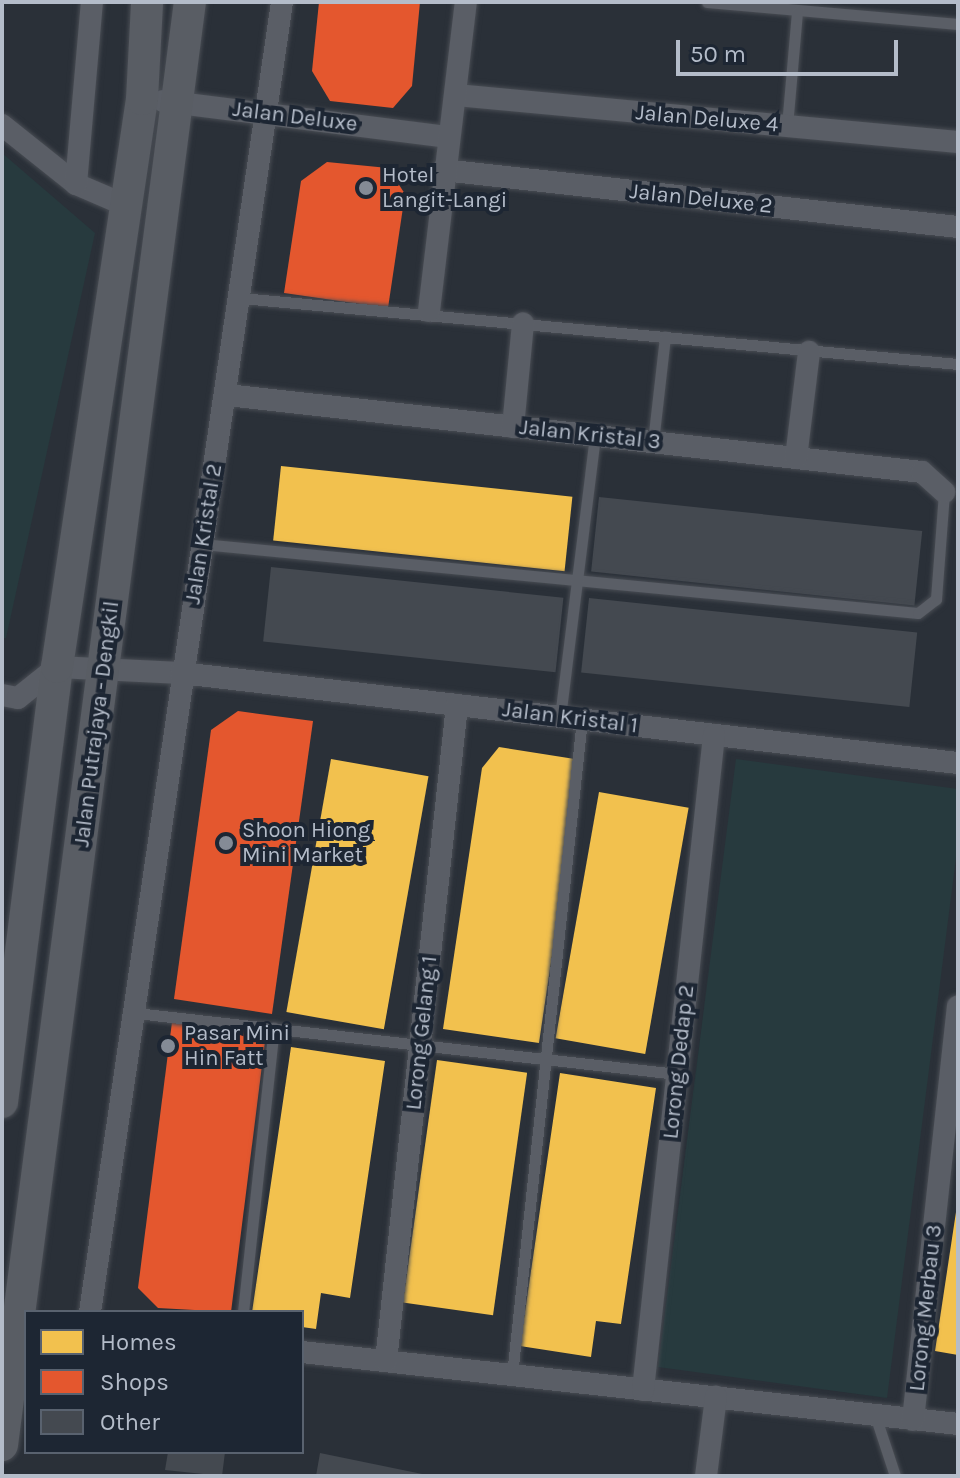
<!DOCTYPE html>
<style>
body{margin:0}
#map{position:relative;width:960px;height:1478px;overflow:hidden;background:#2a3038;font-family:Karla,sans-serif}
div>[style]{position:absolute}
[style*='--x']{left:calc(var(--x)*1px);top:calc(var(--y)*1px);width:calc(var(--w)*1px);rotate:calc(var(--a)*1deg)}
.green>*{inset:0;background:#273a3e}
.homes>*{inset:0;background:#f2c14e;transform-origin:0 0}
.shops>*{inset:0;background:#e4572e}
.building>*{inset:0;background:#444950;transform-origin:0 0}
.roads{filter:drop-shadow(0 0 2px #484c53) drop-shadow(0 0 2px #484c53)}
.lane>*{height:11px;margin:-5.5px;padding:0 5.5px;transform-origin:5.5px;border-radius:5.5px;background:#5a5e66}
.street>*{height:22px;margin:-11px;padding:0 11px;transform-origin:11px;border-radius:11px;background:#5a5e66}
.secondary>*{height:32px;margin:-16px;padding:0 16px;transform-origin:16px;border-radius:16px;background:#595d64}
.dots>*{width:22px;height:22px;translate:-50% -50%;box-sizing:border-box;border:4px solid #1d2633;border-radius:50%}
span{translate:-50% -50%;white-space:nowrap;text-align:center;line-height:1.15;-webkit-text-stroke:8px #1d2633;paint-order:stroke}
.street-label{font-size:22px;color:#b4bcc9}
.poi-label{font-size:22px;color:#b4bcc9}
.left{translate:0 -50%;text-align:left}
.frame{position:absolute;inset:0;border:4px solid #b4bcc9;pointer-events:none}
.legend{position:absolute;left:24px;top:1310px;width:280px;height:144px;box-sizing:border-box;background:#1d2633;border:2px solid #59626f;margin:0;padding:10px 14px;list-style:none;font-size:24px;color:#b4bcc9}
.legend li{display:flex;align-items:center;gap:16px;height:40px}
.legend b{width:40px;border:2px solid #59626f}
.scale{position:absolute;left:676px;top:40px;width:222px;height:36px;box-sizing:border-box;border:4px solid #b4bcc9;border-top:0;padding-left:10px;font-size:24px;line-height:28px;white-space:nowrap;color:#b4bcc9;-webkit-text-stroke:6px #1d2633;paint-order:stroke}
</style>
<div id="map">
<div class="green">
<div style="clip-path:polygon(2px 153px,95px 233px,6px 638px,2px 638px)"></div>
<div style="clip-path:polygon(736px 759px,958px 789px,958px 842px,887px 1398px,658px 1367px)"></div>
</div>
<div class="homes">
<div style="left:281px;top:466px;width:293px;height:75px;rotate:6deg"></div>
<div style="clip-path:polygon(499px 747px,581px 760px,539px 1043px,443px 1029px,482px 768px)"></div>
<div style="left:331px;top:759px;width:99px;height:257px;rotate:10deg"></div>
<div style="left:599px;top:792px;width:91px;height:250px;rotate:10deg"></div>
<div style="clip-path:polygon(291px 1047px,385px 1061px,350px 1298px,321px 1293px,316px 1329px,302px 1327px,302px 1312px,252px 1312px)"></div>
<div style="left:437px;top:1060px;width:91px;height:245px;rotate:8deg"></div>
<div style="clip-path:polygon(560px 1073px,656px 1088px,621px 1324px,596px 1321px,591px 1357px,520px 1346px)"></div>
<div style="clip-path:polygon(956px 1212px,958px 1212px,958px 1355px,935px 1351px)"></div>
</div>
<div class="shops">
<div style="clip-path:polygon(319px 2px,420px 2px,412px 86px,393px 108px,330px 101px,312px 71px)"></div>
<div style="clip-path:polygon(327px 162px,388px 168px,405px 194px,388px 308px,284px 293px,301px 181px)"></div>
<div style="clip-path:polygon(238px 711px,313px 721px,272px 1014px,174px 999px,211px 730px)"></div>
<div style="clip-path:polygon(172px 1022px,266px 1034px,231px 1312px,158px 1308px,138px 1288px)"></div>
</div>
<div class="building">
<div style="left:599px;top:497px;width:325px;height:75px;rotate:6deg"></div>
<div style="left:271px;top:567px;width:294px;height:75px;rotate:6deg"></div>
<div style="left:589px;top:598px;width:330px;height:75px;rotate:6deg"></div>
<div style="clip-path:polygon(168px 1452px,225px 1452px,222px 1476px,165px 1470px)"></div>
<div style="clip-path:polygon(320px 1453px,427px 1475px,427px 1476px,316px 1476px)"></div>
</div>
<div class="roads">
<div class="lane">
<div style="--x:707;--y:2;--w:252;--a:5"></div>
<div style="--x:787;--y:126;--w:115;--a:-85"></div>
<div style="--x:241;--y:298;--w:720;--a:5.26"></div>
<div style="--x:653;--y:442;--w:106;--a:-83.5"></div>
<div style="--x:202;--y:544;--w:719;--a:5.5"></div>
<div style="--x:918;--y:613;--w:23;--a:-38"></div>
<div style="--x:936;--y:599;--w:107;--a:-85.7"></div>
<div style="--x:560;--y:717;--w:283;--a:-82.9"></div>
<div style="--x:136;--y:1013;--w:544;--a:6.43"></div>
<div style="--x:243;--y:1312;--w:286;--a:-83.8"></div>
<div style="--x:512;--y:1375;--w:660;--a:-83.91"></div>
<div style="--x:875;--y:1415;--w:64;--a:71.8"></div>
</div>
<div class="street">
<div style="--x:456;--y:95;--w:504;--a:5.35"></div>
<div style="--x:163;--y:101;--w:288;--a:7.2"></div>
<div style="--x:2;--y:125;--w:95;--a:38.6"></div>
<div style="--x:76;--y:184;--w:53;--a:23.2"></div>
<div style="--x:443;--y:170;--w:518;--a:6.32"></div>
<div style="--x:76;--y:184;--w:183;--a:-85"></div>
<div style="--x:429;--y:311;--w:311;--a:-83.2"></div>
<div style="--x:227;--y:395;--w:699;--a:6.32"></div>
<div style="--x:922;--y:472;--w:30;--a:42"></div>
<div style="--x:513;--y:427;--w:104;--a:-84.5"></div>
<div style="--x:796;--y:458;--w:107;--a:-83"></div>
<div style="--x:2;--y:695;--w:16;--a:11"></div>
<div style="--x:18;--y:698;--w:50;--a:-38.5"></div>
<div style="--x:57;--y:667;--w:124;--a:2.8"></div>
<div style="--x:181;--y:673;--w:782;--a:6.61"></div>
<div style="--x:90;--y:1312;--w:1324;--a:-81.66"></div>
<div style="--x:302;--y:1352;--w:660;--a:6.26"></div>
<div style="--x:386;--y:1361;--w:660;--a:-83.82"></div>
<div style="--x:643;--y:1390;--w:659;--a:-83.81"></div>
<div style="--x:913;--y:1420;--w:416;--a:-83.8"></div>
<div style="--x:706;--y:1476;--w:80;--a:-82.8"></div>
</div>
<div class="secondary">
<div style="--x:2;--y:1102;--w:438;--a:-82.8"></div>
<div style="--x:57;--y:667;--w:574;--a:-81.49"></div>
<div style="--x:142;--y:99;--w:97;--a:-87"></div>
<div style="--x:2;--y:1445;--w:1455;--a:-82.58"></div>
</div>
</div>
<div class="dots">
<div style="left:366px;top:188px;background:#848b96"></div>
<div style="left:226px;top:843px;background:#848b96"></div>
<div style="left:168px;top:1046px;background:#848b96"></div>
</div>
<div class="street-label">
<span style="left:295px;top:117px;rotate:7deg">Jalan Deluxe</span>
<span style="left:707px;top:119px;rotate:5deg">Jalan Deluxe 4</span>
<span style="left:701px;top:199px;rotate:6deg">Jalan Deluxe 2</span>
<span style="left:590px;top:435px;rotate:6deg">Jalan Kristal 3</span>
<span style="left:204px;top:534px;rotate:-81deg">Jalan Kristal 2</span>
<span style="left:570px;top:718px;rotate:7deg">Jalan Kristal 1</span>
<span style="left:97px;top:724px;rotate:-83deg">Jalan Putrajaya - Dengkil</span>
<span style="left:422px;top:1033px;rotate:-84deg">Lorong Gelang 1</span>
<span style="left:679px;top:1062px;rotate:-84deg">Lorong Dedap 2</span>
<span style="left:926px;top:1308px;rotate:-84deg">Lorong Merbau 3</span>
</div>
<div class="poi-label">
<span class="left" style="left:382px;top:188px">Hotel<br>Langit-Langi</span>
<span class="left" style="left:242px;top:843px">Shoon Hiong<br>Mini Market</span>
<span class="left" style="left:184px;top:1046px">Pasar Mini<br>Hin Fatt</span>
</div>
<div class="frame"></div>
<ul class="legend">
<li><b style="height:22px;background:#f2c14e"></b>Homes</li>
<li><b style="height:22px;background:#e4572e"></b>Shops</li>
<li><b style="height:22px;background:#444950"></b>Other</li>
</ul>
<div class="scale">50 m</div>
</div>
